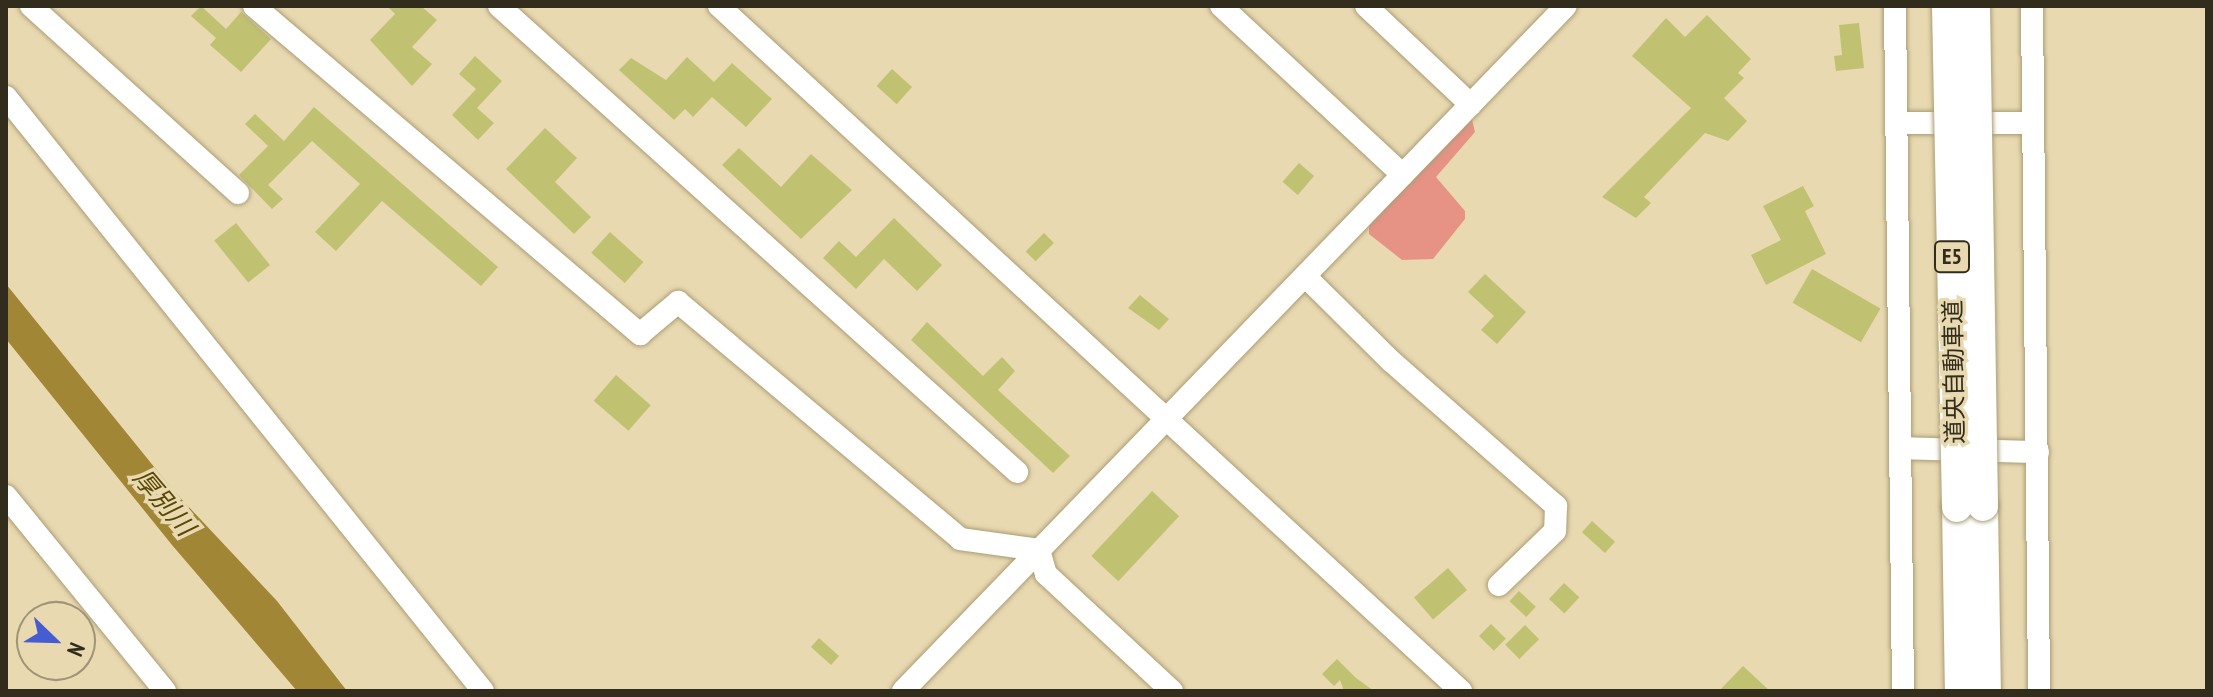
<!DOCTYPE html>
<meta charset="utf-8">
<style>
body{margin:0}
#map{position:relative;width:2213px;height:697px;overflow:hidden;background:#e8d9b1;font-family:"PT Sans Narrow","Noto Sans JP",sans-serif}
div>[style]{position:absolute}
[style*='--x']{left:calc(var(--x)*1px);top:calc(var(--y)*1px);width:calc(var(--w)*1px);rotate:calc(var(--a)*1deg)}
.forest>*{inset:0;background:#e69385}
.water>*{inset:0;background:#a18636}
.building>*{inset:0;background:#c0c272;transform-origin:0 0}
.roads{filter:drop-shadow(0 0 2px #ab9d76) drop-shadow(0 0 2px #ab9d76)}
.minor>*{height:22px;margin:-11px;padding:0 11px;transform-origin:11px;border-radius:11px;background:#fff}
.highway>*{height:30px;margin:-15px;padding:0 15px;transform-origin:15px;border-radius:15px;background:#fff}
.bridges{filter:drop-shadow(0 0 2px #ab9d76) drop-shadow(0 0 2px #ab9d76)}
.highway-bridge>*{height:30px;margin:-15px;padding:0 15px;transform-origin:15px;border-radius:15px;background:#fff}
span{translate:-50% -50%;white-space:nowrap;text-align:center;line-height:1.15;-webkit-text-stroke:7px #e8d9b1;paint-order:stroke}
.shield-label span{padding:2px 6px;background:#e8d9b1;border:2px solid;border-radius:6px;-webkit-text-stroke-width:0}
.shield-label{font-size:22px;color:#322c1c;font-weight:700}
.street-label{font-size:24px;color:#322c1c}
.water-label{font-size:26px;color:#5a4706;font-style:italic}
.frame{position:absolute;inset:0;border:8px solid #322c1c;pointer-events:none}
.north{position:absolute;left:16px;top:601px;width:80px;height:80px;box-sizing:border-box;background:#e8d9b1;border:2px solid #9f9475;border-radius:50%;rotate:113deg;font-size:22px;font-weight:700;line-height:32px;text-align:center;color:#322c1c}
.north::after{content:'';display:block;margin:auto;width:28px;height:36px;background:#455dd1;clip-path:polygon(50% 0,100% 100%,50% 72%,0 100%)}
</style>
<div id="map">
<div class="forest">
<div style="clip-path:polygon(1472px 120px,1475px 132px,1436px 177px,1465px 211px,1465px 219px,1433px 259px,1402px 260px,1369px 234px,1369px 224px)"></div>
</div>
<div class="water">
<div style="clip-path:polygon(6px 284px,172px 489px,277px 601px,347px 691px,297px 691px,172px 545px,6px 339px)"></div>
</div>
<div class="building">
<div style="clip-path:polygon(201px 6px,226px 29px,241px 12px,271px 39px,241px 72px,210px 45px,216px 38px,191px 16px)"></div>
<div style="clip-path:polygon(387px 6px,421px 6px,437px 20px,412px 47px,432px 64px,412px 86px,370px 40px,395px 14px)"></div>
<div style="clip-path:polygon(1707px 15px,1751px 59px,1738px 73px,1744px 78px,1724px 98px,1747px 121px,1728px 141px,1705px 133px,1644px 197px,1651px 203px,1636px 218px,1602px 197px,1691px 108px,1632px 56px,1666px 18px,1685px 37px)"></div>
<div style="clip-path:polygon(1859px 23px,1864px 68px,1836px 71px,1834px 56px,1842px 55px,1839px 25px)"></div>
<div style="clip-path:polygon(475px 56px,502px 81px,477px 108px,494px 123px,478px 140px,452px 115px,476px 89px,459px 74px)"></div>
<div style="clip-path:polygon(687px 57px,714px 82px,732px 63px,772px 99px,746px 127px,712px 97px,693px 117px,685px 109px,674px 120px,619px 70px,631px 58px,666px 80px)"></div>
<div style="left:892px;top:69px;width:27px;height:23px;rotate:42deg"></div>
<div style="clip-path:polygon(314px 107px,498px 267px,481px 286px,382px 201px,336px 251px,315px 232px,360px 184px,312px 141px,268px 185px,283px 199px,272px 209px,239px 175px,268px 146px,245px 124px,255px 114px,284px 141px)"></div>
<div style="clip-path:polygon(545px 128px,577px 158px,555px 182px,591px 217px,574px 234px,506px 169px)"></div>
<div style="clip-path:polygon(739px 148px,781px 187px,811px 154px,852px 190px,801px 239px,722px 165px)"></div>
<div style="left:1299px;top:163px;width:20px;height:25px;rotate:41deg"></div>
<div style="clip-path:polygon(1803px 186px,1814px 206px,1805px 211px,1826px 254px,1766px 285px,1751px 255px,1781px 240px,1763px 206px)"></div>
<div style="clip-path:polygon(894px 218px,942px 265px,917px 291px,884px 259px,856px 289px,823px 258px,839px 241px,856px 257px)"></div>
<div style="left:236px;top:223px;width:54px;height:28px;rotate:51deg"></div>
<div style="left:610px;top:232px;width:45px;height:28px;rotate:42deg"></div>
<div style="left:1044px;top:233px;width:14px;height:26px;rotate:45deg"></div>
<div style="left:1812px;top:269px;width:79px;height:39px;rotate:30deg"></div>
<div style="clip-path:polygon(1485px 274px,1526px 312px,1497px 344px,1481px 330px,1494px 316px,1468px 292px)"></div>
<div style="clip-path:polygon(1140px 295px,1169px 319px,1159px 330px,1128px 308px)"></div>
<div style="clip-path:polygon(927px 322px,983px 376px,1002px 357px,1015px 371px,998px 390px,1070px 456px,1053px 473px,911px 340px)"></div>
<div style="left:616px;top:375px;width:46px;height:34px;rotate:41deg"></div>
<div style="left:1152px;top:491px;width:37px;height:89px;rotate:43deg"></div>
<div style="left:1592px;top:521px;width:31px;height:15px;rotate:42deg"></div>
<div style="left:1448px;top:568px;width:29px;height:45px;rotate:49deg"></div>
<div style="left:1564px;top:583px;width:21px;height:22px;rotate:43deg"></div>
<div style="left:1519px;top:591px;width:23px;height:14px;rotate:43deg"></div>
<div style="left:1491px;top:624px;width:21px;height:17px;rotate:45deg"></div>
<div style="left:1525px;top:625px;width:20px;height:28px;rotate:45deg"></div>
<div style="left:819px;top:638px;width:27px;height:12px;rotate:42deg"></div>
<div style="clip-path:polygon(1337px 659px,1356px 678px,1374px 691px,1344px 691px,1340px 680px,1334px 686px,1322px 674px)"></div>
<div style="clip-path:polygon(1743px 666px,1770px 691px,1719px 691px)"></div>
</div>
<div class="roads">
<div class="minor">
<div style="--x:31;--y:6;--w:279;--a:42.1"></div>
<div style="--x:254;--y:6;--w:507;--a:40.36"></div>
<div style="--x:640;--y:334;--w:50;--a:-40.1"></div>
<div style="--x:678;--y:302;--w:368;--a:40"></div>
<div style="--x:960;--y:539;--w:80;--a:7.9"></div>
<div style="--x:1039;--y:550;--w:25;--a:74"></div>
<div style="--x:1046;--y:574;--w:172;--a:42.9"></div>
<div style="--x:499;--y:6;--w:697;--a:41.97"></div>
<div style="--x:719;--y:6;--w:1010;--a:42.71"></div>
<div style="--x:1221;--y:6;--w:248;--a:42.9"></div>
<div style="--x:1366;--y:6;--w:144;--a:43.3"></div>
<div style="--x:1895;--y:6;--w:685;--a:89.33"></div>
<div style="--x:2032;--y:6;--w:685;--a:89.41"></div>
<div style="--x:6;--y:97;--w:762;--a:51.23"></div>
<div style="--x:1896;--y:123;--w:137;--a:0"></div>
<div style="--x:1305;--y:276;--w:121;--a:44.7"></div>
<div style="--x:1391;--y:361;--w:220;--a:41.3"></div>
<div style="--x:1556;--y:506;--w:25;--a:92"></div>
<div style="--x:1555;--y:531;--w:78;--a:136"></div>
<div style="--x:1900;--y:448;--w:138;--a:1.7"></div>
<div style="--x:6;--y:496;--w:252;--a:50.8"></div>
<div style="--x:903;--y:691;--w:953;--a:-45.94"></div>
</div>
<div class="highway">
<div style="--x:1983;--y:506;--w:185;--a:89.1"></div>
<div style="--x:1957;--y:507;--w:184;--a:89.1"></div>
</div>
</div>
<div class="bridges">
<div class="highway-bridge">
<div style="--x:1947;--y:6;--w:501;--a:88.86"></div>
<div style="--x:1975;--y:6;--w:500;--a:89.08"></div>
</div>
</div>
<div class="shield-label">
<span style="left:1952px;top:257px">E5</span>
</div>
<div class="street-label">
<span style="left:1954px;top:372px;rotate:-91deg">道央自動車道</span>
</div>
<div class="water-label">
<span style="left:164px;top:502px;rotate:50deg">厚別川</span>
</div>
<div class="frame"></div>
<div class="north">N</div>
</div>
